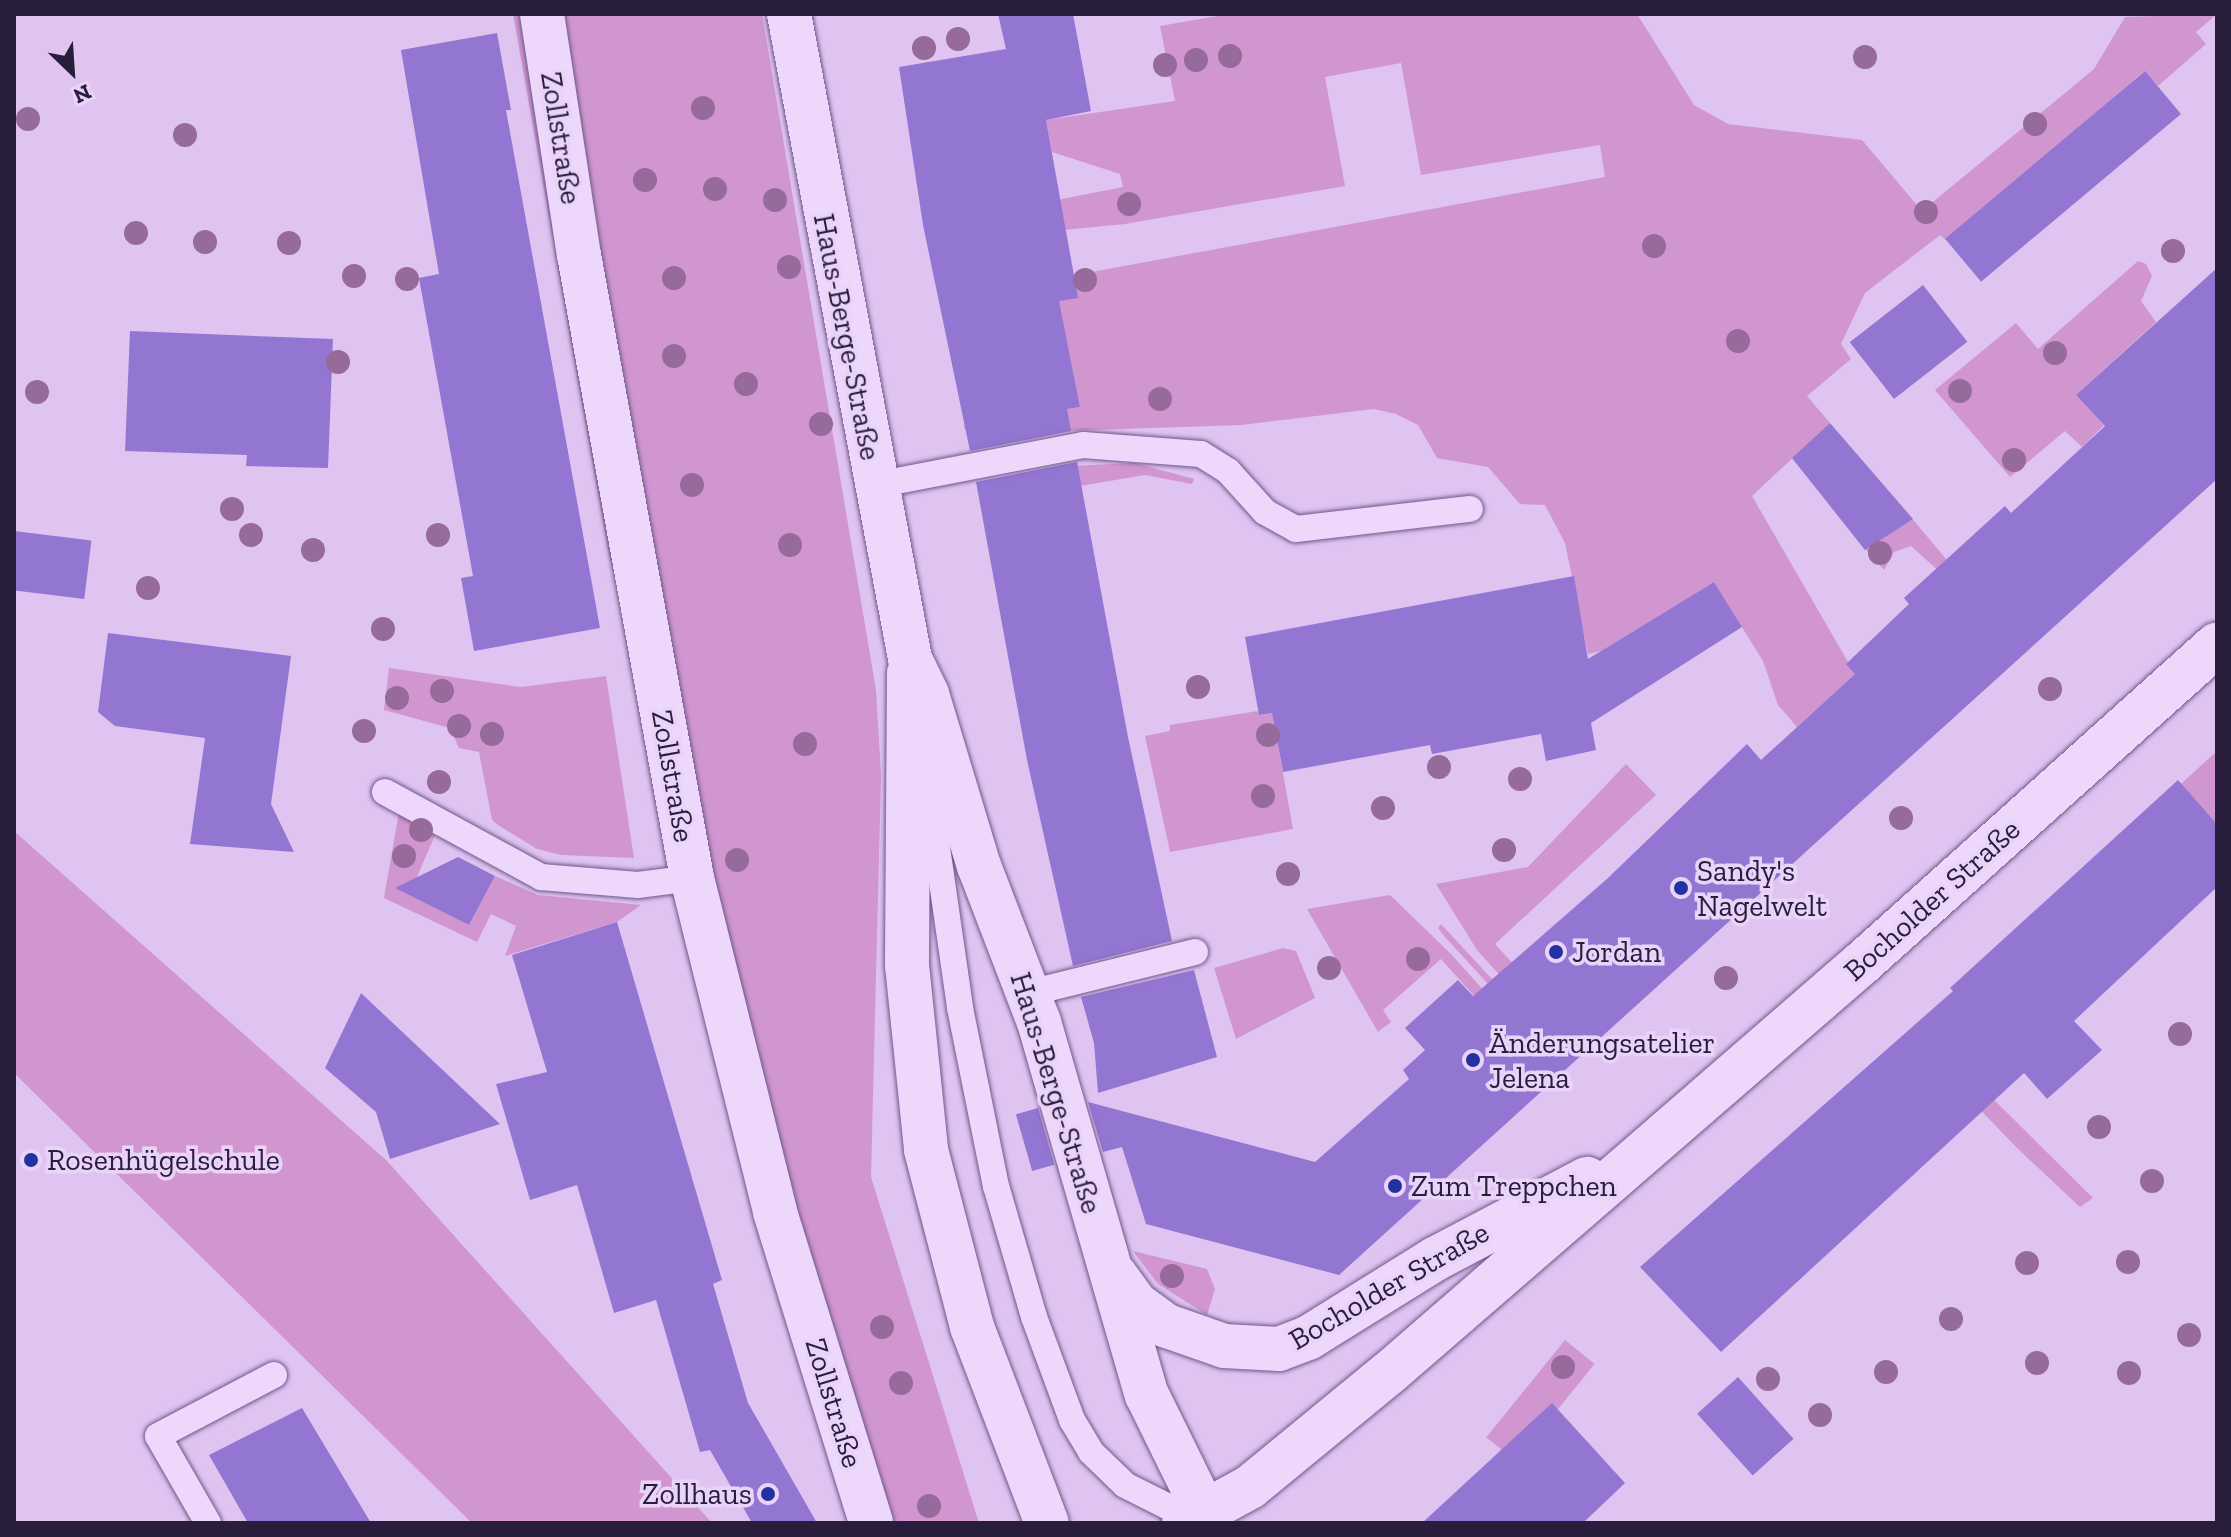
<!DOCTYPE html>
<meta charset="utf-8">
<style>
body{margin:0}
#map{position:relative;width:2231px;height:1537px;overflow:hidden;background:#dfc3f1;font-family:"Zilla Slab",serif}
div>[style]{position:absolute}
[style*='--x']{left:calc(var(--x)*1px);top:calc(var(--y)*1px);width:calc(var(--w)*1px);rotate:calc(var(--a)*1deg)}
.green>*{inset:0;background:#d196d0;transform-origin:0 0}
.building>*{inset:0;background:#9376d2;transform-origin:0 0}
.roads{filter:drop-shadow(0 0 2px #6f588d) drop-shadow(0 0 2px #6f588d)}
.service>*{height:26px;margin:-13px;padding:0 13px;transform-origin:13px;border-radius:13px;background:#edd7fb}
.minor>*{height:44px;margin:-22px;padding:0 22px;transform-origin:22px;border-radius:22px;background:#edd7fb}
.secondary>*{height:44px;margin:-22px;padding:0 22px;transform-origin:22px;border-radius:22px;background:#edd7fb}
.trees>*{width:24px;height:24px;margin:-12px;border-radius:50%;background:#966a9a}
.dots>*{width:22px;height:22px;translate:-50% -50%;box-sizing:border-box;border:4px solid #ead3f8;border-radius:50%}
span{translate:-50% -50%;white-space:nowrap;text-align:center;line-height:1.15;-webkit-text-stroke:7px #ead3f8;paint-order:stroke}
.street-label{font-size:30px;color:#291d3c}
.poi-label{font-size:30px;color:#291d3c}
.left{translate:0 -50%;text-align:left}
.right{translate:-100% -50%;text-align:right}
.frame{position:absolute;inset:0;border:16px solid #291d3c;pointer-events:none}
.north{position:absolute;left:32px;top:32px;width:80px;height:80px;-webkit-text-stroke:6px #ead3f8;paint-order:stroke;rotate:155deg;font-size:22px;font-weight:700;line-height:32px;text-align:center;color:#291d3c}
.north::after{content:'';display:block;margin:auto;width:28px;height:36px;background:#291d3c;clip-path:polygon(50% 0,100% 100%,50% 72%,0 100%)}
</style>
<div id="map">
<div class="green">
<div style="clip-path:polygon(513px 14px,762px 14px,876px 690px,881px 775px,871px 1177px,979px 1523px,871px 1523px,681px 798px,609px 556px)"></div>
<div style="clip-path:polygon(1229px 14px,1637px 14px,1694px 105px,1728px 124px,1862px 140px,1922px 211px,2094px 69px,2125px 17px,2217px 14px,2196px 32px,2206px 44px,2158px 86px,2144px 71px,1947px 241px,1940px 235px,1865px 293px,1841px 344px,1851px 359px,1807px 396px,1830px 423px,1752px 496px,1855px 674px,1797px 727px,1778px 705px,1763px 661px,1714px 582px,1601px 651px,1588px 654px,1565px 543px,1545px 505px,1520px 504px,1488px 467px,1437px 458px,1418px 425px,1396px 414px,1374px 409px,1242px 425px,969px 434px,963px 426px,1080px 407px,1054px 279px,1605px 177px,1600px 145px,1421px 175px,1401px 63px,1325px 77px,1345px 186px,1125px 224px,1053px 231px,1026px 206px,1123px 187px,1120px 174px,1052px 152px,1046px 120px,1175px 101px,1160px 26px)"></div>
<div style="clip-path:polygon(2138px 261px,2146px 264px,2152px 276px,2141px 301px,2156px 322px,2076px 395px,2104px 425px,2082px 447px,2065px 431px,2010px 477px,1935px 390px,2016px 323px,2038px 349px)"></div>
<div style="clip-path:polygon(1135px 463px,1194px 479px,1192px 484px,1145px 475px,979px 503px,1070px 466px)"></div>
<div style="clip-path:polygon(1904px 509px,1952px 566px,1942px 574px,1911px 546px,1894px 552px,1884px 570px,1860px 543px)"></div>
<div style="clip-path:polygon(389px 668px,521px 687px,606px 676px,634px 858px,561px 855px,537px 849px,498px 825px,492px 820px,479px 752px,459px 748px,450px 728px,384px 710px)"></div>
<div style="clip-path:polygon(1258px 711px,1259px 715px,1272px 713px,1293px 829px,1170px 852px,1145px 736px,1170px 731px,1170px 725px)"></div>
<div style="clip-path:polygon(2217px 751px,2217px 824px,2181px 784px)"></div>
<div style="clip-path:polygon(1626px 764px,1656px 795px,1495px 944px,1587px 1045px,1573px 1057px,1477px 950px,1436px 884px,1528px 867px)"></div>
<div style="clip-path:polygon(399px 812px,436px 833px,409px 895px,469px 925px,495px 876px,538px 895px,641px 905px,617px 922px,505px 956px,516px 926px,491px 914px,477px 942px,384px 898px)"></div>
<div style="clip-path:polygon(14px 831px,387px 1161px,712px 1523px,472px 1523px,14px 1073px)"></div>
<div style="clip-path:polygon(1390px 895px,1451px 954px,1521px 1032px,1512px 1038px,1441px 959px,1383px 1010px,1391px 1022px,1378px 1032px,1307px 909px)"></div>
<div style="clip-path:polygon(1441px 924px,1567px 1060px,1562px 1065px,1445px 937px,1438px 928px)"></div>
<div style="clip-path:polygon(1283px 948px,1296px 951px,1315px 998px,1236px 1039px,1214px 968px)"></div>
<div style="clip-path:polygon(1968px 1074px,2093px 1198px,2080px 1207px,2017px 1148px,1965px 1094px)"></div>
<div style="clip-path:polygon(1133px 1251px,1207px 1269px,1215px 1289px,1207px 1315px,1158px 1284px)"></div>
<div style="left:1565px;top:1340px;width:38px;height:125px;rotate:39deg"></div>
</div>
<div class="building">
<div style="clip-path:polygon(998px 14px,1073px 14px,1091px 111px,1046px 120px,1078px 298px,1059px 301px,1080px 407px,1067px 409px,1071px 431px,970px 451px,923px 225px,899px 67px,1006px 49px)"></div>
<div style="clip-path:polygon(497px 33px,511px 110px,506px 110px,600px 628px,474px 651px,461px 578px,473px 576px,419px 278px,439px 274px,401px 50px)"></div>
<div style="left:2145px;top:71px;width:56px;height:261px;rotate:50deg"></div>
<div style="clip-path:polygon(2217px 268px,2217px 479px,1339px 1275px,1146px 1224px,1122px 1147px,1103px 1152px,1088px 1102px,1315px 1162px,1409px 1079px,1403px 1070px,1425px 1050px,1405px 1028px,1458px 980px,1473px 996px,1608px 878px,1747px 744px,1761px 760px,1855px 674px,1846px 664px,1909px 604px,1904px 598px,2005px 506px,2011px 513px,2105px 426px,2076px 395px)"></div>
<div style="left:1923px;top:285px;width:72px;height:93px;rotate:52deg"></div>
<div style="clip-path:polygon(130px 331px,333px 339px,328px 468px,246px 466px,247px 455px,125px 451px)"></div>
<div style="clip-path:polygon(1830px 423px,1913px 519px,1865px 550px,1792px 458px)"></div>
<div style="clip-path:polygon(1077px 462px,1128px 737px,1172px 941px,1073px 966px,1027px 760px,976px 482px)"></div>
<div style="left:14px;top:531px;width:78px;height:59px;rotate:7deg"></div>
<div style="clip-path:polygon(1574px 576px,1588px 659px,1714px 582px,1742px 627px,1591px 723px,1596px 750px,1546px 761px,1541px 734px,1432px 754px,1430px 745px,1283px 772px,1272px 713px,1259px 715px,1245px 637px)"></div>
<div style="clip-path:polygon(108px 633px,291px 656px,271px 804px,294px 852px,190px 844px,205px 738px,115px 726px,98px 712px)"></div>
<div style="clip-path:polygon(2178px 780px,2217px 824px,2217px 887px,2074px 1021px,2102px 1050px,2047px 1099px,2024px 1073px,1721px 1352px,1640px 1267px,1953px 991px,1950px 988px)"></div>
<div style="clip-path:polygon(458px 857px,495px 876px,469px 925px,395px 888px)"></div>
<div style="clip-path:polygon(617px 922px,722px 1280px,713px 1284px,748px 1403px,817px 1523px,752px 1523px,710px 1450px,700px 1452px,656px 1300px,614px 1313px,577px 1185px,530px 1200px,496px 1084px,547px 1072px,512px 955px)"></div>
<div style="clip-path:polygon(1194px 970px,1217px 1057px,1098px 1093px,1094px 1043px,1081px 997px)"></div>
<div style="clip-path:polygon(361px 993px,500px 1124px,390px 1159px,376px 1112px,325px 1068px)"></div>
<div style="left:1038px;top:1108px;width:59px;height:23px;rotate:74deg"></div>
<div style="left:1738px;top:1377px;width:83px;height:55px;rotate:48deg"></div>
<div style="clip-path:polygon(1552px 1403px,1625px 1483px,1583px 1523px,1422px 1523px)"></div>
<div style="clip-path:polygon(302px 1408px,371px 1523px,248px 1523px,209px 1455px)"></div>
</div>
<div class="roads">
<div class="service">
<div style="--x:876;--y:485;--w:211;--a:-10.9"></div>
<div style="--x:1083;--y:445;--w:118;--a:4.4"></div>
<div style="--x:1201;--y:454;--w:32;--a:32"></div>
<div style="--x:1228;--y:471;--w:55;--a:47.9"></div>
<div style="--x:1265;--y:512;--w:35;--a:29"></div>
<div style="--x:1296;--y:529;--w:175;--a:-6.6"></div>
<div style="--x:925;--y:764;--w:246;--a:81.8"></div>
<div style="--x:960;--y:1008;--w:182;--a:78.6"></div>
<div style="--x:996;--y:1186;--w:136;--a:73.8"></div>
<div style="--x:1034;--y:1317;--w:110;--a:69.7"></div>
<div style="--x:1072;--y:1420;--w:37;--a:59"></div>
<div style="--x:1091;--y:1452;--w:47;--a:44.1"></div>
<div style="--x:1125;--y:1485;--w:47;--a:26.6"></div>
<div style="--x:1167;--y:1506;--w:39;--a:12"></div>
<div style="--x:385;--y:792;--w:178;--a:28.6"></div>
<div style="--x:541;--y:877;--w:97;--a:4.7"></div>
<div style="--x:638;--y:885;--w:54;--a:-7.4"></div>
<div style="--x:1029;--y:993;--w:171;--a:-13.9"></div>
<div style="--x:208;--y:1523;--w:100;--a:-119.9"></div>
<div style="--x:158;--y:1436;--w:131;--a:-27.7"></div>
</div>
<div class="minor">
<div style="--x:542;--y:14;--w:244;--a:81.3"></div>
<div style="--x:579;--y:255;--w:633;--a:79.72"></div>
<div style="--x:692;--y:878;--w:344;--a:76"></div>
<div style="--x:775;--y:1212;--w:325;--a:72.8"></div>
</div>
<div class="secondary">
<div style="--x:789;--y:14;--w:656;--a:79.37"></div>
<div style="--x:910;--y:659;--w:39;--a:64"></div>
<div style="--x:927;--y:694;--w:180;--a:73.2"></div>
<div style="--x:979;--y:866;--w:167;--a:69"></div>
<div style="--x:1039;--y:1022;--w:388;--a:73.9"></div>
<div style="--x:1147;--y:1395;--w:143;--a:63.8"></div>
<div style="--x:909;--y:673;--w:292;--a:90.4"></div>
<div style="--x:907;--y:965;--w:186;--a:84.1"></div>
<div style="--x:926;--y:1150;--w:183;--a:75.4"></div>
<div style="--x:972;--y:1327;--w:210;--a:69.1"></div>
<div style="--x:1115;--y:1275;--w:34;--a:54"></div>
<div style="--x:1135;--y:1303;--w:39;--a:36"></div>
<div style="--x:1167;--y:1326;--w:60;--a:19.3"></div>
<div style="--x:1224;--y:1346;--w:55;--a:3.1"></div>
<div style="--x:1279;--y:1349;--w:31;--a:-21"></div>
<div style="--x:1308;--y:1338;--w:150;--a:-31.9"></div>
<div style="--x:1435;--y:1259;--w:172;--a:-27.8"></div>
<div style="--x:1184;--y:1523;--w:75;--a:-28.6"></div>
<div style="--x:1250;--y:1487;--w:180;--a:-39.4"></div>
<div style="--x:1389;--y:1373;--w:626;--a:-40.92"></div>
<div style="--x:1862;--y:963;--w:477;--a:-41.9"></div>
</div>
</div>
<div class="trees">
<div style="left:958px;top:39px"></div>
<div style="left:924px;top:48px"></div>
<div style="left:1230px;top:56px"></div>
<div style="left:1865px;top:57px"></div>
<div style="left:1196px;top:60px"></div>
<div style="left:1165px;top:65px"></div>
<div style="left:703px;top:108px"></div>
<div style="left:28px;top:119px"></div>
<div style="left:2035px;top:124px"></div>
<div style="left:185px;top:135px"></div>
<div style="left:645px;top:180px"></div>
<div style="left:715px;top:189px"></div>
<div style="left:775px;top:200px"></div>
<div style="left:1129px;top:204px"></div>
<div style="left:1926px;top:212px"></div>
<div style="left:136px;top:233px"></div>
<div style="left:205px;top:242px"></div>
<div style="left:289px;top:243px"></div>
<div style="left:1654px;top:246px"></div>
<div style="left:2173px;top:251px"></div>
<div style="left:789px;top:267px"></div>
<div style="left:354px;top:276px"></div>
<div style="left:674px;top:278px"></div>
<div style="left:407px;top:279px"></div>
<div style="left:1085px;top:280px"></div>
<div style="left:1738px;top:341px"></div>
<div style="left:2055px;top:353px"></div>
<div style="left:674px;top:356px"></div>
<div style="left:338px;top:362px"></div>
<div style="left:746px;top:384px"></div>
<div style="left:1960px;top:391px"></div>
<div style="left:37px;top:392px"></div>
<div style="left:1160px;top:399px"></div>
<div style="left:821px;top:424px"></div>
<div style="left:2014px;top:460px"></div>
<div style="left:692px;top:485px"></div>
<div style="left:232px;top:509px"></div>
<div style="left:251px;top:535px"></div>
<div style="left:438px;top:535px"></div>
<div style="left:790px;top:545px"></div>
<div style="left:313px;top:550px"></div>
<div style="left:1880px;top:553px"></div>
<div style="left:148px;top:588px"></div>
<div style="left:383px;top:629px"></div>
<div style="left:1198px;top:687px"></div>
<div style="left:2050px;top:689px"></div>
<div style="left:442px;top:691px"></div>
<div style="left:397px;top:698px"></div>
<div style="left:459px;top:726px"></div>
<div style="left:364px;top:731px"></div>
<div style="left:492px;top:734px"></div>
<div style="left:1268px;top:735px"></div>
<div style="left:805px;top:744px"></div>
<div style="left:1439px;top:767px"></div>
<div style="left:1520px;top:779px"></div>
<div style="left:439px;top:782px"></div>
<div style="left:1263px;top:796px"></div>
<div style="left:1383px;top:808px"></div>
<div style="left:1901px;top:818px"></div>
<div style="left:421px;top:830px"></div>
<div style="left:1504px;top:850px"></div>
<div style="left:404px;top:856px"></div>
<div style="left:737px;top:860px"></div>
<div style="left:1288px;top:874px"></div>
<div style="left:1418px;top:959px"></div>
<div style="left:1329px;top:968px"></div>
<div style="left:1726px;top:978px"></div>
<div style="left:2180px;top:1034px"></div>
<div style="left:2099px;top:1127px"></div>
<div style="left:2152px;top:1181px"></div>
<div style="left:2128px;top:1262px"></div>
<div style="left:2027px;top:1263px"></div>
<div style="left:1172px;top:1276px"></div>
<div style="left:1951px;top:1319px"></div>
<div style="left:882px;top:1327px"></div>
<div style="left:2189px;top:1335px"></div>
<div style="left:2037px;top:1363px"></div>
<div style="left:1563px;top:1367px"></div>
<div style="left:1886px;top:1372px"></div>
<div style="left:2129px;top:1373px"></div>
<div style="left:1768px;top:1379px"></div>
<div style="left:901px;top:1383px"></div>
<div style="left:1820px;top:1415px"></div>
<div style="left:929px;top:1506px"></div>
</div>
<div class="dots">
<div style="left:1681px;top:888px;background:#2331a1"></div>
<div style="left:1556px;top:952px;background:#2331a1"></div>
<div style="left:1473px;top:1060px;background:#2331a1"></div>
<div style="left:31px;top:1160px;background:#2331a1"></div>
<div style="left:1395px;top:1186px;background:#2331a1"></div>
<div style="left:768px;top:1494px;background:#2331a1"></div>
</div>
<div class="street-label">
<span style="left:561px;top:138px;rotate:81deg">Zollstraße</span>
<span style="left:847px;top:337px;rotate:79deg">Haus-Berge-Straße</span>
<span style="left:673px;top:776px;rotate:80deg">Zollstraße</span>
<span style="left:1932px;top:900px;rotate:-42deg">Bocholder Straße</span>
<span style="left:1056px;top:1093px;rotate:73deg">Haus-Berge-Straße</span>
<span style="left:1389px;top:1286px;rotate:-30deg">Bocholder Straße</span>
<span style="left:834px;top:1403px;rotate:73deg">Zollstraße</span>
</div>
<div class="poi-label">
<span class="left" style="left:1697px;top:888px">Sandy's<br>Nagelwelt</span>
<span class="left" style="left:1572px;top:952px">Jordan</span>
<span class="left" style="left:1489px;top:1060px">Änderungsatelier<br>Jelena</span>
<span class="left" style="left:47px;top:1160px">Rosenhügelschule</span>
<span class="left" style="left:1411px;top:1186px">Zum Treppchen</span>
<span class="right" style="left:752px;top:1494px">Zollhaus</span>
</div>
<div class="frame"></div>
<div class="north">N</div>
</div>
